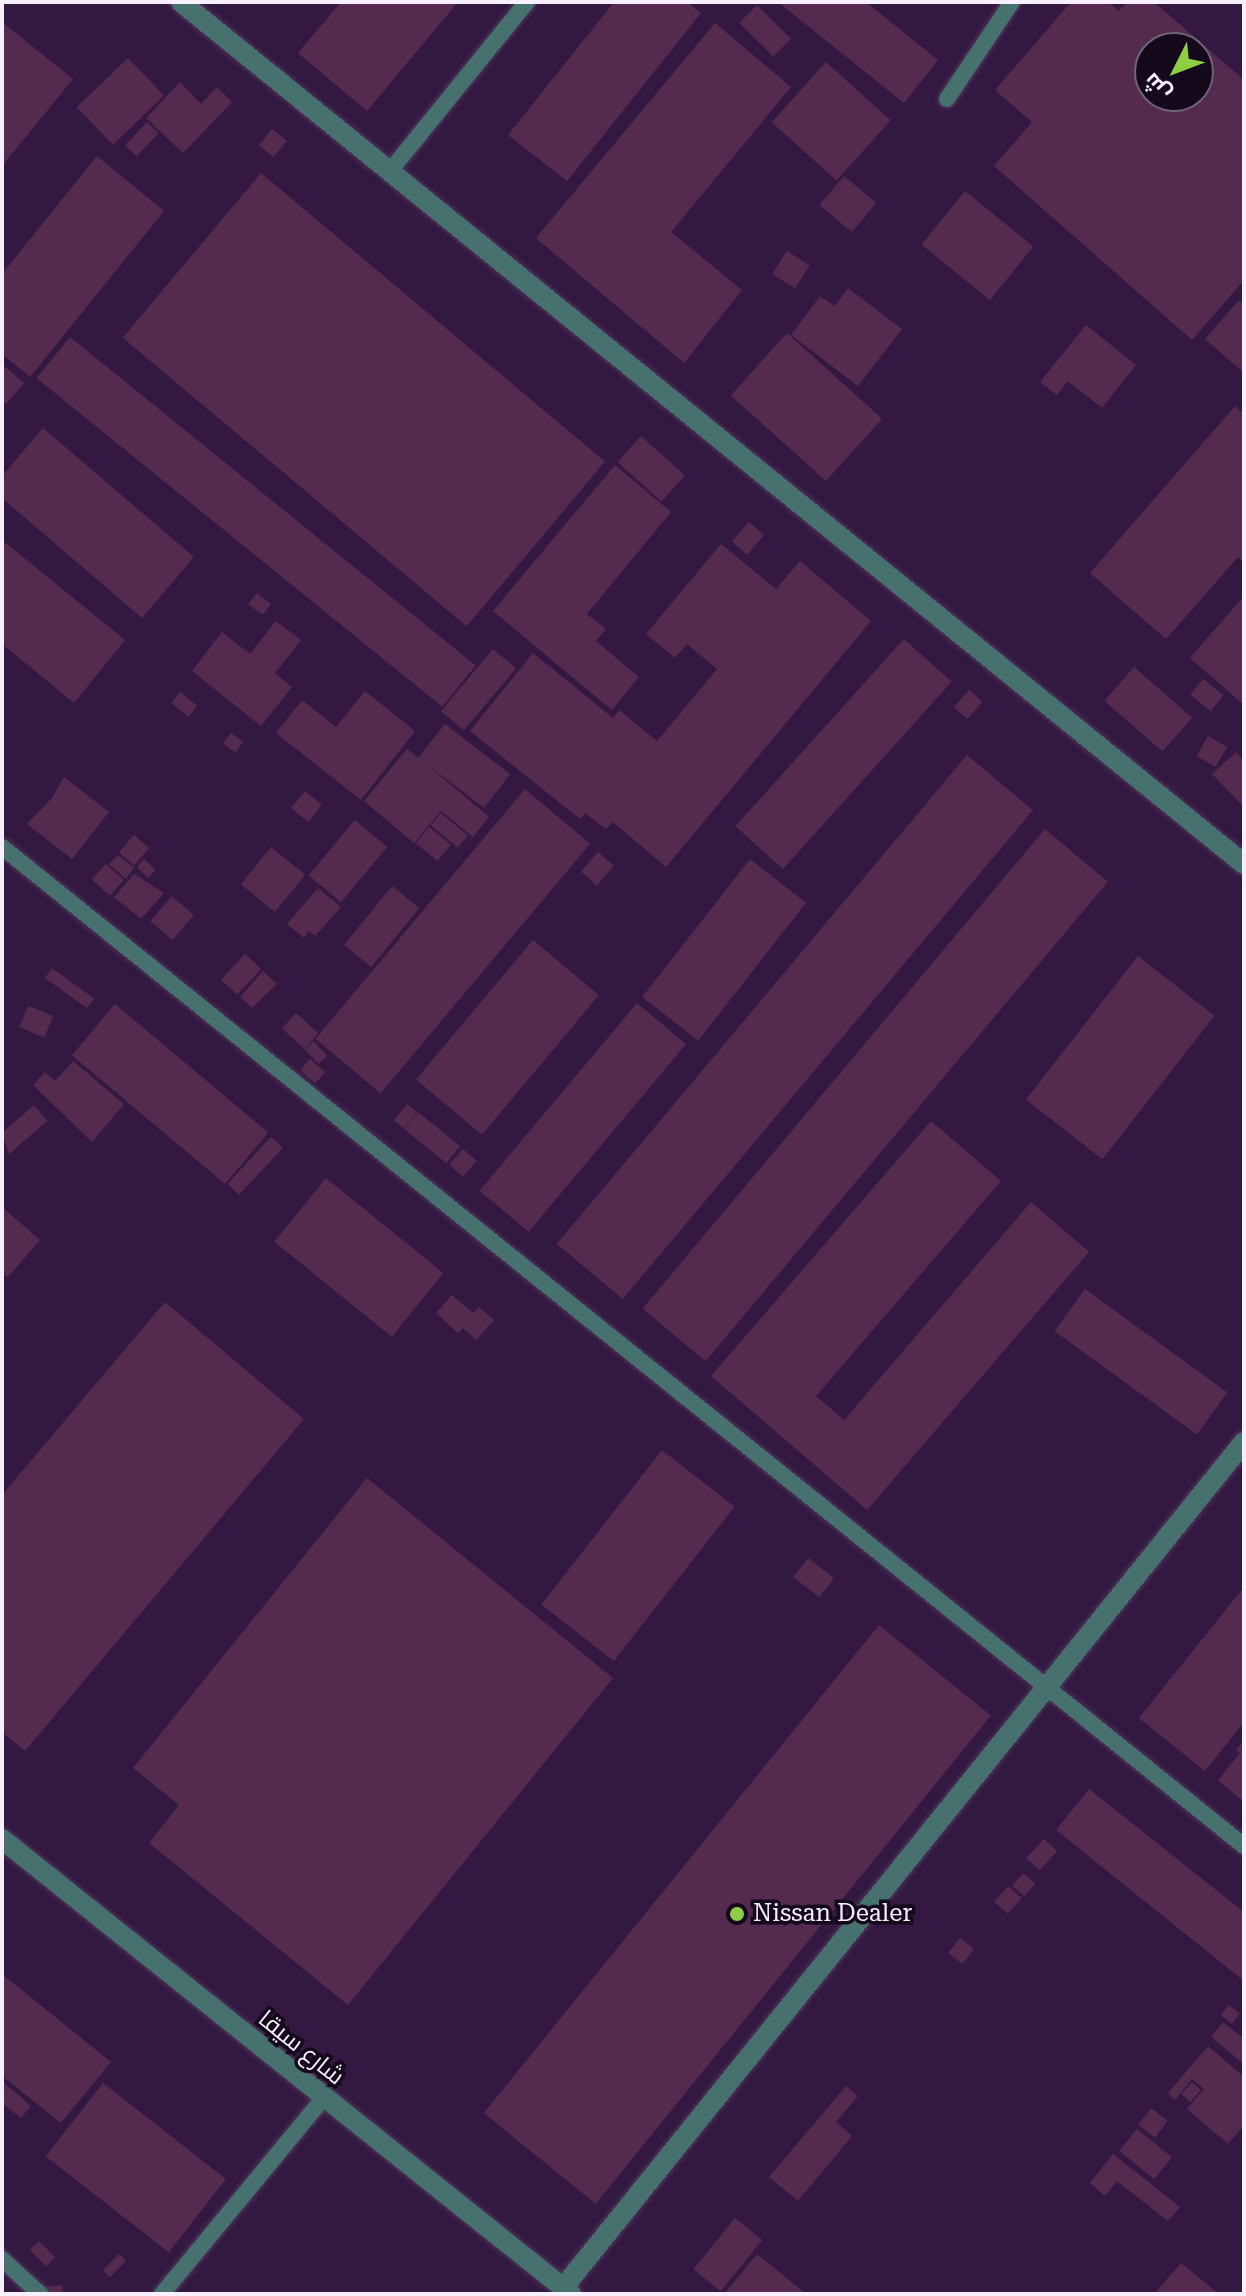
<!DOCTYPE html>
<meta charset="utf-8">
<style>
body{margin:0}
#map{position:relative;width:1246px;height:2296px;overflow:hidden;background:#331942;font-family:"Roboto Serif",Cairo,serif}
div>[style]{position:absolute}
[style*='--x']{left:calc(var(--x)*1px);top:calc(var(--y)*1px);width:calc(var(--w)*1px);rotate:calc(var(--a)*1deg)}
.building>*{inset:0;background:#542b4f;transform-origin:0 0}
.roads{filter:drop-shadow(0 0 2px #4e375c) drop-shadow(0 0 2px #4e375c)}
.lane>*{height:16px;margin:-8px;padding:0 8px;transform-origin:8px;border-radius:8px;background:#47716f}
.street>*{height:20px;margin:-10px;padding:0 10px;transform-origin:10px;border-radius:10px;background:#47716f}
.dots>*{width:22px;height:22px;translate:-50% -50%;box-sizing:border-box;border:4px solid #150a1c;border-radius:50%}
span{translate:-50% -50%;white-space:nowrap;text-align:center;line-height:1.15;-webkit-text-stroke:7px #150a1c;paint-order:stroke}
.poi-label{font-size:24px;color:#f7eefe}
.left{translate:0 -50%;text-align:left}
.street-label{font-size:24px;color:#f7eefe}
.frame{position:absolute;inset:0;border:4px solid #f7eefe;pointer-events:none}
.north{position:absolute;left:1134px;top:32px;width:80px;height:80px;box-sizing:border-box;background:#150a1c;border:2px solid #6f6576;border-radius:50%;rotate:228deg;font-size:22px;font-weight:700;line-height:32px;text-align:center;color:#f7eefe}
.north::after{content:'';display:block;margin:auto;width:28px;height:36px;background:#8dce44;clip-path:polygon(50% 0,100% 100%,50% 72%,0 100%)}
</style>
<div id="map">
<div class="building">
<div style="clip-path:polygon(341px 2px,458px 2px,367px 111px,298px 53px)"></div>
<div style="clip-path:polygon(614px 2px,687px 2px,701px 13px,567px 181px,508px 135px)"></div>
<div style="clip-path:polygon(778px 2px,866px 2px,938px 60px,904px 103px)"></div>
<div style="clip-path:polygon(evenodd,1071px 2px,1108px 2px,1119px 11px,1127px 2px,1154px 2px,1244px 80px,1244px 280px,1192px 340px,994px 166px,1032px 122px,995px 90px,1071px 2px,1150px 48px,1198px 48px,1198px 96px,1150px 96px,1150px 48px)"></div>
<div style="left:757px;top:5px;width:48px;height:25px;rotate:45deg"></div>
<div style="clip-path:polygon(2px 22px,73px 79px,2px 166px)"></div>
<div style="clip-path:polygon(715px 23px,791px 87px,671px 232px,742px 290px,684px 363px,536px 238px)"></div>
<div style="left:128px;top:58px;width:52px;height:71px;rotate:46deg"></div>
<div style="left:826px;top:62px;width:87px;height:81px;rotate:42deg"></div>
<div style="clip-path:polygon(180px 82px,201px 104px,217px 87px,232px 102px,183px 153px,146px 118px)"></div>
<div style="left:147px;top:122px;width:16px;height:32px;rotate:43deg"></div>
<div style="left:272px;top:129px;width:19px;height:21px;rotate:39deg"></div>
<div style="clip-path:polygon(97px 156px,164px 211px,30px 377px,2px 354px,2px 274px)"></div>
<div style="left:261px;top:173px;width:449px;height:215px;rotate:40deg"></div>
<div style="left:844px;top:176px;width:42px;height:38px;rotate:40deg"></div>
<div style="left:965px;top:191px;width:88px;height:69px;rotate:39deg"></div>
<div style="left:787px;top:251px;width:27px;height:27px;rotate:33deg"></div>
<div style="clip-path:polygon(848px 288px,902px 329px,858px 386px,791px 335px,820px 296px,835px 306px)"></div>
<div style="clip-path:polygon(1239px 300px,1244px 304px,1244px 373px,1205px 339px)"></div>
<div style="clip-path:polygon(1086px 325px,1136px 365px,1102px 408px,1068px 381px,1057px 395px,1040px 382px)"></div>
<div style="left:787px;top:333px;width:128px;height:84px;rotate:42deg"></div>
<div style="left:70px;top:337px;width:522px;height:53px;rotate:39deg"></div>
<div style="clip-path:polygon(2px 364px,24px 383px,6px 404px,2px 400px)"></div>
<div style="clip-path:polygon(1235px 406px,1244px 414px,1244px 562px,1238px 557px,1166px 639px,1090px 573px)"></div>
<div style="clip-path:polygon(43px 428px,194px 557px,142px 618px,2px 498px,2px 476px)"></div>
<div style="left:641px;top:436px;width:59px;height:35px;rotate:42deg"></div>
<div style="clip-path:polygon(615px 465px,671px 512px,587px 614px,606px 629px,596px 641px,639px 677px,612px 710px,493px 611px)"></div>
<div style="left:749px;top:522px;width:20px;height:26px;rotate:41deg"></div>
<div style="clip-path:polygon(2px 540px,125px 640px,74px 703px,2px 644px)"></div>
<div style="clip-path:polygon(721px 544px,776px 589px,800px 561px,871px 621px,666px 867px,613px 822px,606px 829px,585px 813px,580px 819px,470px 731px,533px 653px,613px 718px,619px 710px,657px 741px,717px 669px,687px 644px,675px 658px,646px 634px)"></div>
<div style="left:257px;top:593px;width:18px;height:14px;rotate:38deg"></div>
<div style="clip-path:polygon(1244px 596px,1244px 705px,1190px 658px)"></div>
<div style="clip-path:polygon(276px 621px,301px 640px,275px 673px,292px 687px,261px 726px,192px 671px,222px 632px,250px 654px)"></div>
<div style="left:904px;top:639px;width:64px;height:252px;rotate:42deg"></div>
<div style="left:493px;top:649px;width:30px;height:81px;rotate:40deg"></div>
<div style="left:1134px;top:667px;width:77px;height:45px;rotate:41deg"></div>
<div style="left:1203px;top:679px;width:26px;height:20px;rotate:39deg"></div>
<div style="left:969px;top:690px;width:18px;height:23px;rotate:41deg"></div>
<div style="clip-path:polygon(365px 691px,415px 731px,361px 800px,276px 733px,302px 700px,336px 727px)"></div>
<div style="left:180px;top:692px;width:22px;height:14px;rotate:39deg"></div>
<div style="clip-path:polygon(445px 724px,510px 774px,484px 808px,424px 762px,489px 817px,473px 837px,441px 811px,414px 843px,364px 801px,407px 749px,418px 758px)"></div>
<div style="left:231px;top:733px;width:15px;height:13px;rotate:37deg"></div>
<div style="left:1208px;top:736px;width:22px;height:23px;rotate:30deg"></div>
<div style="clip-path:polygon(1236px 752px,1244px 761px,1244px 807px,1212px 774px)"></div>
<div style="left:967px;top:755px;width:86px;height:638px;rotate:40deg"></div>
<div style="clip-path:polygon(64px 777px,109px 812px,72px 859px,27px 824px,52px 798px)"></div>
<div style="left:525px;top:789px;width:85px;height:326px;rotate:40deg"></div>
<div style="left:305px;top:791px;width:22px;height:22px;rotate:39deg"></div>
<div style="left:441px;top:813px;width:35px;height:16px;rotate:40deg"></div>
<div style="left:355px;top:820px;width:42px;height:72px;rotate:40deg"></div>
<div style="left:429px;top:827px;width:28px;height:21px;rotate:39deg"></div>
<div style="left:1045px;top:829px;width:82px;height:626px;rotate:40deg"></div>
<div style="left:134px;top:835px;width:20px;height:23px;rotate:41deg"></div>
<div style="left:271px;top:847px;width:44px;height:48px;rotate:39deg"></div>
<div style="left:598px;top:852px;width:21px;height:26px;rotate:41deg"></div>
<div style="clip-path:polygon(118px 855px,134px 868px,126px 879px,109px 864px)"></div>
<div style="left:144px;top:859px;width:16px;height:11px;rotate:43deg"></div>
<div style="left:750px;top:859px;width:71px;height:175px;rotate:38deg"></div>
<div style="left:106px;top:864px;width:24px;height:21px;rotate:42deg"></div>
<div style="clip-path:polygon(134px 874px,164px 893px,141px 919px,114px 897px)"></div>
<div style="left:392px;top:886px;width:35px;height:76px;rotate:39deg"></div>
<div style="clip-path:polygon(318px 888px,341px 907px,315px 936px,309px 931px,304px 938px,287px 924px)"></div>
<div style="left:172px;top:896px;width:29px;height:33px;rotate:41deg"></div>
<div style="left:533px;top:940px;width:86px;height:182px;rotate:40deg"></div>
<div style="left:245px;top:954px;width:22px;height:35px;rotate:43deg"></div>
<div style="left:1138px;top:956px;width:97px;height:182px;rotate:38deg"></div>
<div style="left:52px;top:968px;width:52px;height:12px;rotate:36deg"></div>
<div style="clip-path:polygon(263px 971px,277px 984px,252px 1008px,240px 997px)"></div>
<div style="left:637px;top:1003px;width:64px;height:245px;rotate:40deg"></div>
<div style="left:115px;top:1004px;width:200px;height:67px;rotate:40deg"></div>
<div style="left:28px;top:1006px;width:27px;height:23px;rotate:22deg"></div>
<div style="left:296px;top:1013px;width:30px;height:21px;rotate:42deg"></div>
<div style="left:313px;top:1041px;width:20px;height:12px;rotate:45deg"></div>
<div style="left:310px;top:1059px;width:20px;height:15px;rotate:41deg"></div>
<div style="clip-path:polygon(73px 1061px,124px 1104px,92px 1142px,33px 1085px,45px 1072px,55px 1081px)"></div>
<div style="left:407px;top:1104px;width:13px;height:21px;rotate:39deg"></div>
<div style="clip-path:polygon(34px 1105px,47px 1121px,9px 1154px,2px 1133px)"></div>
<div style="left:418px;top:1112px;width:54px;height:22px;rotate:39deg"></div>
<div style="clip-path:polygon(931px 1121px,1001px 1181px,816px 1396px,844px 1420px,1031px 1202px,1089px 1252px,867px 1510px,711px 1376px)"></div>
<div style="left:271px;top:1137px;width:16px;height:64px;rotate:43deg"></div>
<div style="left:463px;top:1149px;width:18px;height:21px;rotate:41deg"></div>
<div style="left:326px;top:1178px;width:151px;height:82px;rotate:39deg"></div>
<div style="clip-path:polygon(2px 1207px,40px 1240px,8px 1277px,2px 1272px)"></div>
<div style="left:1085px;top:1289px;width:176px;height:52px;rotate:36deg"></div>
<div style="clip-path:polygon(452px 1295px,473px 1313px,479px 1307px,494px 1320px,476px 1340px,463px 1328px,458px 1333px,436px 1313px)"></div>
<div style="clip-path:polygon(165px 1302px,304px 1419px,25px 1751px,2px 1732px,2px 1495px)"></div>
<div style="left:662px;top:1450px;width:92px;height:196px;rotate:38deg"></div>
<div style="clip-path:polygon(367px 1478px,613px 1678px,348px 2005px,149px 1843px,179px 1805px,133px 1768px)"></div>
<div style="left:808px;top:1558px;width:33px;height:24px;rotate:38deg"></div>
<div style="clip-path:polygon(1244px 1587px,1244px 1722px,1205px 1771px,1139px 1718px)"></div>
<div style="left:879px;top:1625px;width:144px;height:628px;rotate:39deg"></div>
<div style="clip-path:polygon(1244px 1740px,1244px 1802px,1218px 1780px,1240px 1753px,1236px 1750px)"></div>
<div style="clip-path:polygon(1089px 1789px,1244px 1912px,1244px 1981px,1056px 1830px)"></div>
<div style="left:1044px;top:1839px;width:18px;height:26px;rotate:43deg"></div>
<div style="left:1023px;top:1873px;width:16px;height:17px;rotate:40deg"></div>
<div style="left:1008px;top:1886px;width:18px;height:21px;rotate:41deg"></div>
<div style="left:960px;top:1938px;width:18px;height:19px;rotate:38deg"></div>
<div style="clip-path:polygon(2px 1974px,111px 2062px,61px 2123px,2px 2076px)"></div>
<div style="left:1229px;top:2005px;width:14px;height:13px;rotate:39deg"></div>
<div style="clip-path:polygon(1223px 2022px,1244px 2039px,1244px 2064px,1211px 2037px)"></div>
<div style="clip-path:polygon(1208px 2046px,1244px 2077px,1244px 2125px,1228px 2144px,1187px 2109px,1204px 2089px,1192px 2079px,1175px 2100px,1168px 2093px)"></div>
<div style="clip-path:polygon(2px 2081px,31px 2106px,21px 2118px,2px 2103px)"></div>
<div style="left:1192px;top:2082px;width:12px;height:16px;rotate:42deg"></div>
<div style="left:103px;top:2083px;width:156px;height:93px;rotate:38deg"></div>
<div style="clip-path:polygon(846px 2086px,858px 2096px,836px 2122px,852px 2136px,798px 2201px,769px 2177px)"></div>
<div style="left:1151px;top:2108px;width:21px;height:21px;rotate:37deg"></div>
<div style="left:1137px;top:2129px;width:45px;height:28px;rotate:39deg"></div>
<div style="clip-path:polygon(1113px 2154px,1180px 2207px,1168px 2221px,1117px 2181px,1105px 2196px,1090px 2183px)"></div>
<div style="left:735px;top:2218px;width:35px;height:66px;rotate:39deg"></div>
<div style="left:39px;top:2241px;width:23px;height:13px;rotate:45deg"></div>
<div style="left:119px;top:2254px;width:10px;height:23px;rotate:45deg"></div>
<div style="clip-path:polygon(757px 2254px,806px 2294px,724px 2294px)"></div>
<div style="clip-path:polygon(1181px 2263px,1219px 2294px,1154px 2294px)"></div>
<div style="clip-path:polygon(62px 2285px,63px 2294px,44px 2294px,43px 2287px)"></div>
</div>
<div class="roads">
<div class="lane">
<div style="--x:947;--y:99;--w:117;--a:-56.2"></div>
<div style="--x:390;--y:171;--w:218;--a:-51"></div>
<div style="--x:2;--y:847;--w:1594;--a:38.81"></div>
<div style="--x:2;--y:2259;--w:52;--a:42.6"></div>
<div style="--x:162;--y:2294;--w:253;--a:-50.5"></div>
</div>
<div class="street">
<div style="--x:181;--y:2;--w:1369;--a:39.04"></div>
<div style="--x:2;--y:1839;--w:729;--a:38.65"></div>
<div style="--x:563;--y:2288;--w:1086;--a:-51.17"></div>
</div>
</div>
<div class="dots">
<div style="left:737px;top:1914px;background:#8dce44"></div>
</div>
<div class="poi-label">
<span class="left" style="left:753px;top:1914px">Nissan Dealer</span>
</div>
<div class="street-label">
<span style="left:301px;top:2048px;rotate:39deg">شارع سيقا</span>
</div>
<div class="frame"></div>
<div class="north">ش</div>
</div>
